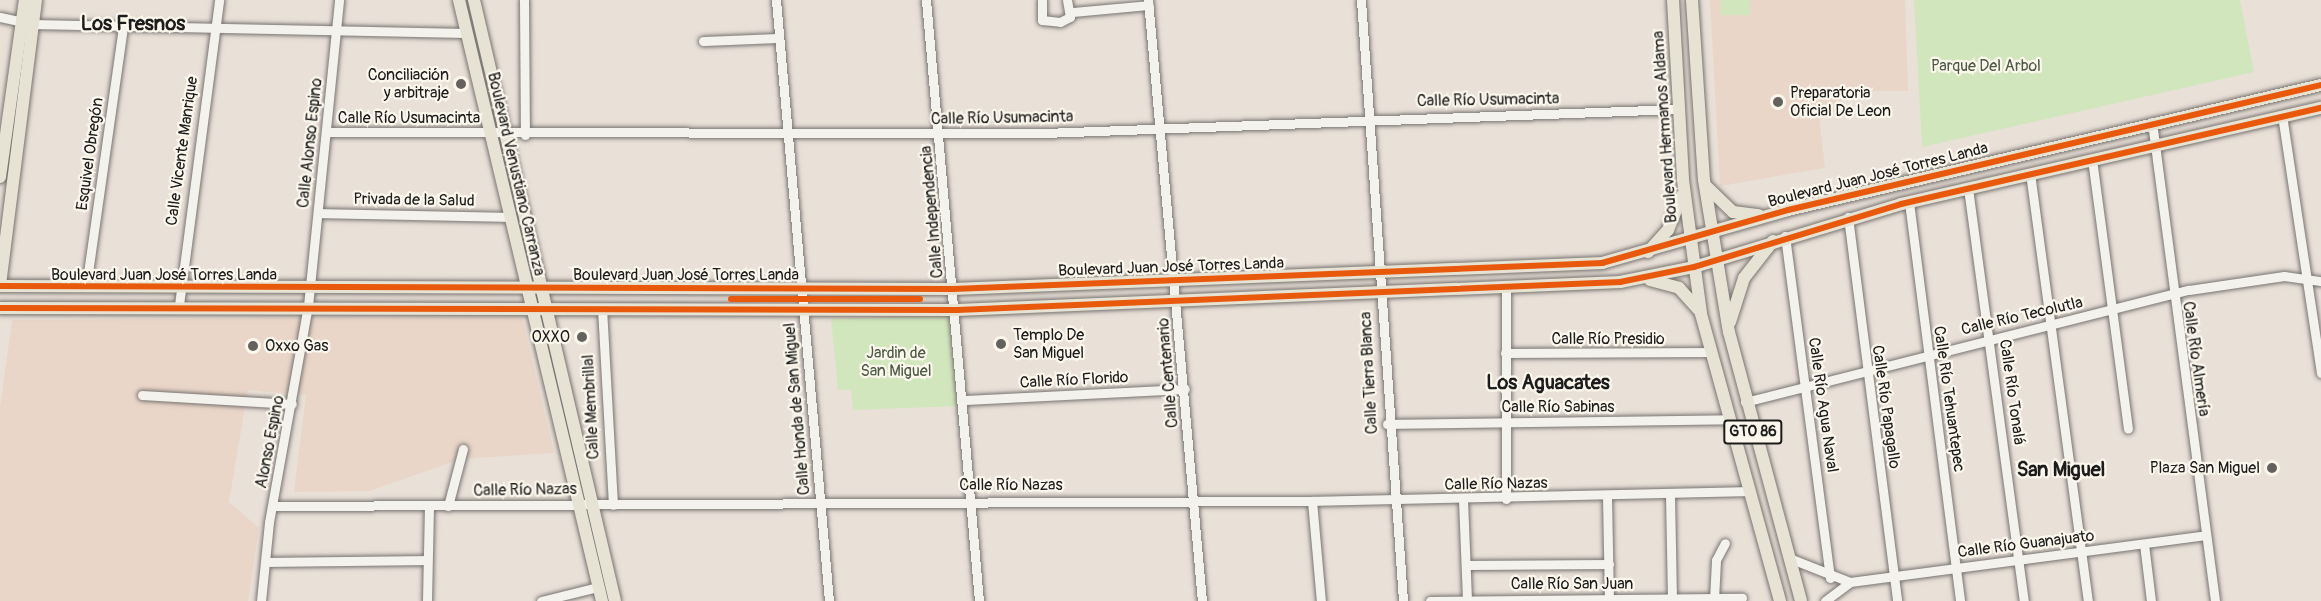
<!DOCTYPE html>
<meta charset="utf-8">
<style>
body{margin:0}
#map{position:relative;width:2321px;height:601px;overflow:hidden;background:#e9e0d8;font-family:Pangolin,sans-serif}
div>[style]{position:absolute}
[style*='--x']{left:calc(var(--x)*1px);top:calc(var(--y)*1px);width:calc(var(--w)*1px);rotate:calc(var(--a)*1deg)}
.built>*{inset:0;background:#ead6c9}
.green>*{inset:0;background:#d2e6bd;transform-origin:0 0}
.roads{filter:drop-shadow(0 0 2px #787471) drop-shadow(0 0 2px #787471)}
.minor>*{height:9px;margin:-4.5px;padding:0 4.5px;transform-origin:4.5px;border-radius:4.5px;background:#f4f2ed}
.major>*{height:12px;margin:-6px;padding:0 6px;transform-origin:6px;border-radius:6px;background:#e7e3d4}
.cycleway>*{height:6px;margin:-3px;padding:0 3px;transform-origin:3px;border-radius:3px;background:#e8590c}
.dots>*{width:16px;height:16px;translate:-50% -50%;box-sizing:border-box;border:3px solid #fbf7ec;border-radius:50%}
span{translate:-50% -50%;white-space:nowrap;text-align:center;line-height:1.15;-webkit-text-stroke:4.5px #fbf7ec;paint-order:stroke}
.shield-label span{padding:2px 4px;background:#fbf7ec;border:2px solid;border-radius:4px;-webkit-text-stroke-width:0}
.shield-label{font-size:15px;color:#1c1c1c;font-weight:700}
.park-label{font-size:16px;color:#4d5a46}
.poi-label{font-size:16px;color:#1c1c1c}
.right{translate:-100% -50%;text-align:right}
.left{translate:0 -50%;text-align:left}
.street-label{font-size:16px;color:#1c1c1c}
.quarter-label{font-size:20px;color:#1c1c1c;font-weight:700}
</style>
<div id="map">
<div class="built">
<div style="clip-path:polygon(1710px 0,1905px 0,1908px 91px,1842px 91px,1840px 113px,1819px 114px,1825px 168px,1720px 186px)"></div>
<div style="clip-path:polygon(522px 317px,554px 453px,461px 459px,369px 491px,294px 492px,306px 395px,248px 390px,229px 502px,259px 528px,248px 601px,0 601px,0 407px,12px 320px)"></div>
</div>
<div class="green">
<div style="left:1721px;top:0;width:29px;height:15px"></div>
<div style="clip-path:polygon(1914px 0,2240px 0,2254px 72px,1922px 147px)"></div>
<div style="clip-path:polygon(950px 315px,960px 406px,853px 410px,851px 390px,838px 390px,831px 319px)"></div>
</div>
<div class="roads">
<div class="minor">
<div style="--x:524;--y:0;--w:135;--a:89.6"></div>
<div style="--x:776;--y:0;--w:603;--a:84.96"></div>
<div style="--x:926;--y:0;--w:603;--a:84.96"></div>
<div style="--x:1042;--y:0;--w:20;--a:90"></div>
<div style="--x:1042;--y:20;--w:18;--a:6"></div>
<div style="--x:1060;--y:22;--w:11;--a:-27"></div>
<div style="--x:1070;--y:17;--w:17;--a:-100"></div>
<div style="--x:1148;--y:0;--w:603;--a:84.87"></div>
<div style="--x:1361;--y:0;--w:602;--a:86"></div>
<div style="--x:1072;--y:12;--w:77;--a:-5.2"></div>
<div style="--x:0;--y:17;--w:33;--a:12"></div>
<div style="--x:32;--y:24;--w:434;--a:1.2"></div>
<div style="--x:703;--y:41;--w:76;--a:-2.3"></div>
<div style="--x:2282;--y:115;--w:261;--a:81.4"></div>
<div style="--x:2152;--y:122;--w:483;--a:82.5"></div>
<div style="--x:326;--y:132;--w:718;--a:0.08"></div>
<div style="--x:1044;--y:133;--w:634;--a:-2.17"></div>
<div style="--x:2092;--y:159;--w:272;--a:82.4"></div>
<div style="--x:2030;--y:173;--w:432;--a:82.3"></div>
<div style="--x:1968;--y:188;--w:417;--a:82.3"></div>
<div style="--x:1909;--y:202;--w:402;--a:82.7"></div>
<div style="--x:318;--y:213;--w:191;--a:1.2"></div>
<div style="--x:1848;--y:217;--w:387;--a:82.7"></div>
<div style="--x:1785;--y:236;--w:345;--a:82.5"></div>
<div style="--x:86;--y:287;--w:264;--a:-81.9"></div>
<div style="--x:179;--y:305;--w:308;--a:-82.5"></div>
<div style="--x:602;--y:308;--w:197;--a:86.8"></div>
<div style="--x:1505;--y:353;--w:205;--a:-0.3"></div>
<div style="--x:142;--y:395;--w:150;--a:3.4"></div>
<div style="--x:965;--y:400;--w:220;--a:-2.9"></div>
<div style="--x:1745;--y:402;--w:458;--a:-14.2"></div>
<div style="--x:2189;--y:290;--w:96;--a:-8.4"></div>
<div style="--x:2284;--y:276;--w:37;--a:8"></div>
<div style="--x:1387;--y:424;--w:342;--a:-0.8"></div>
<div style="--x:1670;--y:495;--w:106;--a:88.9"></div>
<div style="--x:1607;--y:497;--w:101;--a:88.9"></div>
<div style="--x:1506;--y:499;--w:213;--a:-90"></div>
<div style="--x:1463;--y:500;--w:100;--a:87.7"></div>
<div style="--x:1312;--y:501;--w:100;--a:84.9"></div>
<div style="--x:273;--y:506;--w:1039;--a:-0.28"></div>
<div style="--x:1312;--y:501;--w:436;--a:-1.3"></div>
<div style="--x:448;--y:506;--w:59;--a:-75.3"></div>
<div style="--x:2144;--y:544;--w:57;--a:83"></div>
<div style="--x:1789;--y:558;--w:66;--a:21.5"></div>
<div style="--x:1850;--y:582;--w:359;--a:-7.5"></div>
<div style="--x:267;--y:562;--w:160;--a:-0.7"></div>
<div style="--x:1467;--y:565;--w:142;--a:-0.4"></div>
<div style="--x:1714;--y:599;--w:39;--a:-87"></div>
<div style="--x:1716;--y:560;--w:19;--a:-62"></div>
<div style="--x:261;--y:601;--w:79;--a:-84.2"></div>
<div style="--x:269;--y:522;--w:219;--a:-79.8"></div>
<div style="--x:308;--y:306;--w:308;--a:-84.2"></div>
<div style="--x:427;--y:601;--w:95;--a:-88.8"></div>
<div style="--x:541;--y:601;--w:59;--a:-13.8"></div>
<div style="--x:1430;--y:601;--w:312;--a:-0.6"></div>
<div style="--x:1825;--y:601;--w:31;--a:-37"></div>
</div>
<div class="major">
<div style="--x:459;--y:0;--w:618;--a:76.62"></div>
<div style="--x:474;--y:0;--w:617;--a:76.8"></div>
<div style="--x:1673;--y:0;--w:180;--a:86.8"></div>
<div style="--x:1683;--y:180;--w:135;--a:82.3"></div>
<div style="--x:1701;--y:314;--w:298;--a:74.6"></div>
<div style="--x:1692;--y:0;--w:180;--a:86.2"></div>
<div style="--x:1704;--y:180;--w:154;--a:80.7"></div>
<div style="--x:1729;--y:332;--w:278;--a:75"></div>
<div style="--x:0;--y:177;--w:179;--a:-82"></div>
<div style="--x:1707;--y:187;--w:36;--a:44"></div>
<div style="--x:1733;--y:212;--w:26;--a:7"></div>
<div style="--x:1648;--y:252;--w:30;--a:-48"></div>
<div style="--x:1668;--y:230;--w:37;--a:-68"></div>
<div style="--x:1650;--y:280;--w:30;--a:15"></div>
<div style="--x:1679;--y:288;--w:30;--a:48"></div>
<div style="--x:0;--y:285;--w:287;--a:-82.8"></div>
<div style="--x:0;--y:286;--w:953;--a:0.18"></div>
<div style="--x:953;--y:289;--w:650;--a:-2.29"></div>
<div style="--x:1602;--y:263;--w:193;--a:-15.9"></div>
<div style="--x:1788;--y:210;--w:547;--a:-13.2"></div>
<div style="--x:0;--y:308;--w:957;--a:0.12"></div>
<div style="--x:957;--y:310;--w:664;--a:-2.42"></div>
<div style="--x:1620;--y:282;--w:76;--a:-11.5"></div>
<div style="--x:1694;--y:267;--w:216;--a:-16.9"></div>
<div style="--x:1901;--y:204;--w:431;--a:-12.9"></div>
<div style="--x:1730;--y:322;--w:46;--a:-72.3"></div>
<div style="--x:1744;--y:278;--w:47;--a:-51.9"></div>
</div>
</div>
<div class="cycleway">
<div style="--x:0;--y:286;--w:953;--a:0.18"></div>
<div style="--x:953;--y:289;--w:650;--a:-2.29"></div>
<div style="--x:1602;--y:263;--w:193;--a:-15.9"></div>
<div style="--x:1788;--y:210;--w:547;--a:-13.2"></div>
<div style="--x:731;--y:299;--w:189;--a:0"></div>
<div style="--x:0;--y:308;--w:957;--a:0.12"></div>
<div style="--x:957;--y:310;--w:664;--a:-2.42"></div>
<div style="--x:1620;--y:282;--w:76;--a:-11.5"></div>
<div style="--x:1694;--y:267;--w:216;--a:-16.9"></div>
<div style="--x:1901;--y:204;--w:431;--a:-12.9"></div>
</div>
<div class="dots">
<div style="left:461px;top:84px;background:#64615e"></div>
<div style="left:1778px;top:102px;background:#64615e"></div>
<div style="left:582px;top:337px;background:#64615e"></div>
<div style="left:1001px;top:344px;background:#64615e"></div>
<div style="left:253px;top:346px;background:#64615e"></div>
<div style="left:2272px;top:468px;background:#64615e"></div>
</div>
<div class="shield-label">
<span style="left:1753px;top:432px">GTO 86</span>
</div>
<div class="park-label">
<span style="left:1986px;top:66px">Parque Del Arbol</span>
<span style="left:896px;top:362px">Jardin de<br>San Miguel</span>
</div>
<div class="poi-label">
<span class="right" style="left:449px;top:84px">Conciliación<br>y arbitraje</span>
<span class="left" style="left:1790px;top:102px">Preparatoria<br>Oficial De Leon</span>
<span class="left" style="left:1013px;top:344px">Templo De<br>San Miguel</span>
<span class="right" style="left:570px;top:337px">OXXO</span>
<span class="left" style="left:265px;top:346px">Oxxo Gas</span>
<span class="right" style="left:2260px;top:468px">Plaza San Miguel</span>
</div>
<div class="street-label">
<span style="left:1488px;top:100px;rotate:-1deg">Calle Río Usumacinta</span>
<span style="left:409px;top:118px">Calle Río Usumacinta</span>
<span style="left:1002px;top:118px;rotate:-1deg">Calle Río Usumacinta</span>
<span style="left:1665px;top:127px;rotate:-94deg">Boulevard Hermanos Aldama</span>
<span style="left:310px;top:143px;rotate:-84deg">Calle Alonso Espino</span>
<span style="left:182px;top:151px;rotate:-82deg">Calle Vicente Manrique</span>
<span style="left:90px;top:154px;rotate:-82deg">Esquivel Obregón</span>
<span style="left:516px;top:174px;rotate:77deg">Boulevard Venustiano Carranza</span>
<span style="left:1878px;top:175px;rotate:-14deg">Boulevard Juan José Torres Landa</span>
<span style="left:414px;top:200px;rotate:1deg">Privada de la Salud</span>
<span style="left:932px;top:212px;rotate:-95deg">Calle Independencia</span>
<span style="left:1171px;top:267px;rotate:-2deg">Boulevard Juan José Torres Landa</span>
<span style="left:164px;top:275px">Boulevard Juan José Torres Landa</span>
<span style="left:686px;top:275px">Boulevard Juan José Torres Landa</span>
<span style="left:2022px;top:316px;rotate:-13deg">Calle Río Tecolutla</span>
<span style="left:1608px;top:339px">Calle Río Presidio</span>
<span style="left:2196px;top:359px;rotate:82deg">Calle Río Almería</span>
<span style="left:1168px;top:373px;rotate:-95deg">Calle Centenario</span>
<span style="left:1369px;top:373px;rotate:-93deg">Calle Tierra Blanca</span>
<span style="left:1074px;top:380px;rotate:-3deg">Calle Río Florido</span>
<span style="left:2012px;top:392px;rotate:82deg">Calle Río Tonalá</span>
<span style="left:1949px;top:399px;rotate:82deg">Calle Río Tehuantepec</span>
<span style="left:1823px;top:405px;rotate:82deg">Calle Río Agua Naval</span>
<span style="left:591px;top:407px;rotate:-93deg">Calle Membrillal</span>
<span style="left:1558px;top:407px">Calle Río Sabinas</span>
<span style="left:1886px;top:407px;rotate:82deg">Calle Río Papagallo</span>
<span style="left:797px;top:409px;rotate:-95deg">Calle Honda de San Miguel</span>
<span style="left:270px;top:442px;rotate:-79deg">Alonso Espino</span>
<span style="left:1496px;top:484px;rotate:-1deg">Calle Río Nazas</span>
<span style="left:1011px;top:485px">Calle Río Nazas</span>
<span style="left:525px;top:490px;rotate:-1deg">Calle Río Nazas</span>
<span style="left:2026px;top:544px;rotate:-7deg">Calle Río Guanajuato</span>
<span style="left:1572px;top:584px">Calle Río San Juan</span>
</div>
<div class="quarter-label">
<span style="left:133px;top:23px">Los Fresnos</span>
<span style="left:1548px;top:382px">Los Aguacates</span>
<span style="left:2061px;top:469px">San Miguel</span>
</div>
</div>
